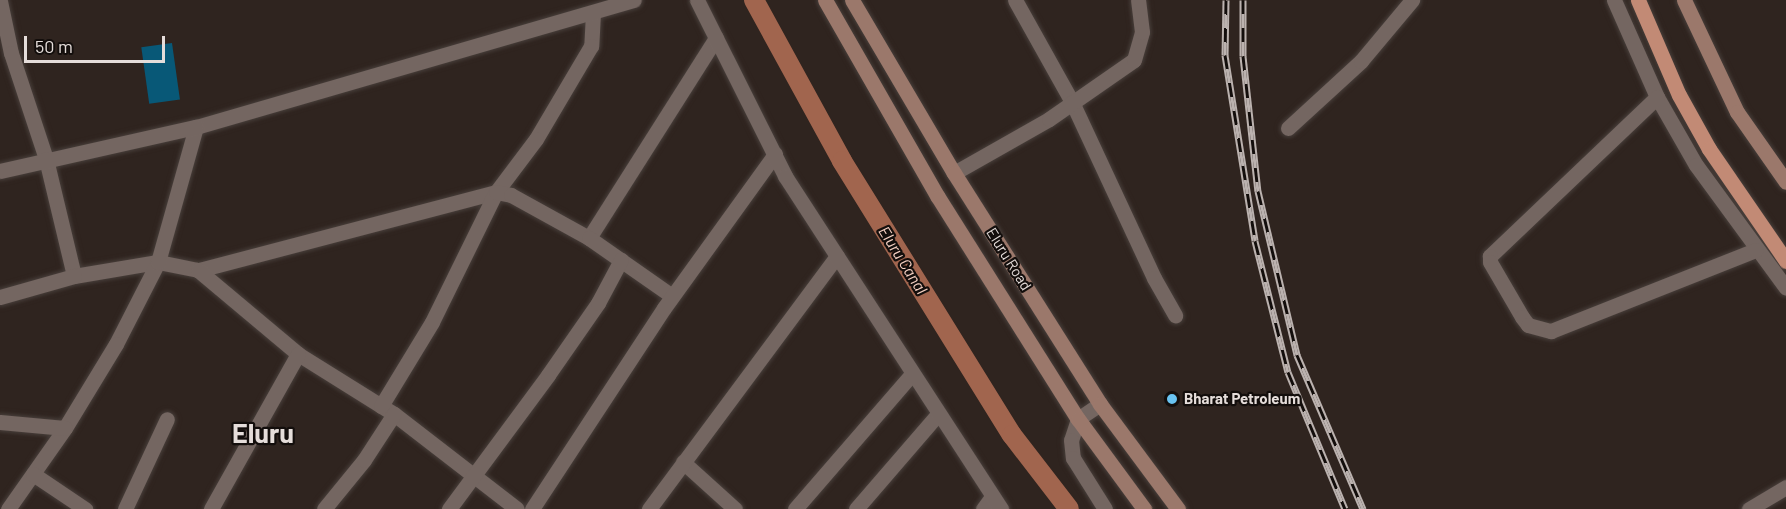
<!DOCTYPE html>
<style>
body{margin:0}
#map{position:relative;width:1786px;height:509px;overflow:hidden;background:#2f241f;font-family:Barlow,sans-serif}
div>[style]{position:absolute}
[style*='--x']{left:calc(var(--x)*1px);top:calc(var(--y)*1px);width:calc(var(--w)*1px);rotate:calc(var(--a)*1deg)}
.canal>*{height:20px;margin:-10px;padding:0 10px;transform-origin:10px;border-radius:10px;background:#a1654e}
.building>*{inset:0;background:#085877;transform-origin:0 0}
.roads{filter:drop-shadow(0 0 2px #483f3b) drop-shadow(0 0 2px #483f3b)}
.minor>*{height:15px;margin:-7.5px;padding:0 7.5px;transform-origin:7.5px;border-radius:7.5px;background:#746661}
.tertiary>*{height:15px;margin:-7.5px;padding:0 7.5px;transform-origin:7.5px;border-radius:7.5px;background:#746661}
.secondary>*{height:15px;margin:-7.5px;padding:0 7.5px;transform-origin:7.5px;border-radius:7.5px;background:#9b786b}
.primary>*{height:15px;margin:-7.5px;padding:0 7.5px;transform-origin:7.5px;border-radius:7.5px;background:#c28a75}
.rail>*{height:7px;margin-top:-3.5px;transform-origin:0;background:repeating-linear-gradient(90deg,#130e0c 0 14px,#bbb2af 0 28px);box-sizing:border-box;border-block:2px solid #bbb2af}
.dots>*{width:16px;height:16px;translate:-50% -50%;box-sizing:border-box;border:3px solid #130e0c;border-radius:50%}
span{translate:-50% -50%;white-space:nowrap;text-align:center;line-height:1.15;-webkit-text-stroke:4.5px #130e0c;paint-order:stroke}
.street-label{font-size:15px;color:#e5ddda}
.poi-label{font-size:15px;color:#e5ddda;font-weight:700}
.left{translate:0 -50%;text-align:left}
.water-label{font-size:16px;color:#f7d2c4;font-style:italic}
.town-label{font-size:27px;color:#e5ddda;font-weight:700}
.scale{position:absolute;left:24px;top:36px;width:141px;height:27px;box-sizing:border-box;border:3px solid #e5ddda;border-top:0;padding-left:8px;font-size:18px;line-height:21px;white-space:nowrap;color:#e5ddda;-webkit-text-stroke:4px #130e0c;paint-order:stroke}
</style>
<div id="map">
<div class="canal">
<div style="--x:754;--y:0;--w:183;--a:61.3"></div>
<div style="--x:842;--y:161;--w:322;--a:58.2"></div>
<div style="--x:1012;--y:435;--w:93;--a:52.4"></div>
</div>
<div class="building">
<div style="left:172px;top:43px;width:57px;height:31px;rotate:82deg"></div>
</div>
<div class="roads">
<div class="minor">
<div style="--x:1015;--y:0;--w:117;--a:60.8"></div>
<div style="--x:1072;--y:102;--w:194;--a:65"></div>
<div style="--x:1154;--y:278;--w:43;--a:60.4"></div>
<div style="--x:1614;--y:0;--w:106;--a:66.1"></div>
<div style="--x:1657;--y:97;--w:78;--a:60.2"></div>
<div style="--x:1696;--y:165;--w:152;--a:53.8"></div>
<div style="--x:0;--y:1;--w:53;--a:78.1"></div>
<div style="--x:11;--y:53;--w:112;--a:71.7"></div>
<div style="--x:46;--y:159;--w:120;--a:76.5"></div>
<div style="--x:74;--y:276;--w:85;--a:-9.5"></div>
<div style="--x:158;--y:262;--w:92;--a:117.1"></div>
<div style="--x:116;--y:344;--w:98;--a:121.3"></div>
<div style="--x:65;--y:428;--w:99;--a:125.1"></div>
<div style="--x:593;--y:13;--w:33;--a:93"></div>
<div style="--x:591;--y:46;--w:108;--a:120.6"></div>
<div style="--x:536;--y:139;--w:66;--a:127"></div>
<div style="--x:496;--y:192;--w:308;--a:165.3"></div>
<div style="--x:198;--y:270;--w:41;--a:-168.7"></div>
<div style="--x:158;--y:262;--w:140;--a:-74.3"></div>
<div style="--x:196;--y:127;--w:456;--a:-16.2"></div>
<div style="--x:1657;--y:97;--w:231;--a:136.4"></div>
<div style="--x:1490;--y:256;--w:6;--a:90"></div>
<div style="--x:1490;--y:262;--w:64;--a:59.8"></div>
<div style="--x:1522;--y:317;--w:10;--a:53"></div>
<div style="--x:1528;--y:325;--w:24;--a:15"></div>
<div style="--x:1551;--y:331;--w:220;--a:-21.6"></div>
<div style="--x:1288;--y:128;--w:99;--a:-42.5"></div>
<div style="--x:1361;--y:61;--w:80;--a:-50.1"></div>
<div style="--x:0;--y:171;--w:201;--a:-12.7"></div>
<div style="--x:954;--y:173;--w:109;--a:-29.6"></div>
<div style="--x:1049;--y:119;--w:103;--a:-34.8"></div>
<div style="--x:1134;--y:60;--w:29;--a:-74"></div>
<div style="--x:1142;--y:32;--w:32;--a:-97"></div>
<div style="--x:589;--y:238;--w:237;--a:-57.6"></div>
<div style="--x:198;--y:270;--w:131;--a:40"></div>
<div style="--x:298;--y:354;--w:113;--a:32"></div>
<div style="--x:394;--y:414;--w:155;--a:37.7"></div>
<div style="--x:0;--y:297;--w:77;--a:-15.8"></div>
<div style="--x:1100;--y:404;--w:27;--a:146"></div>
<div style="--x:1078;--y:419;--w:22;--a:108"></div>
<div style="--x:1071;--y:440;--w:18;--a:84"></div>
<div style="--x:1073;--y:458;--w:60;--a:57.9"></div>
<div style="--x:381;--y:406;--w:98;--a:-58.7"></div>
<div style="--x:432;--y:322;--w:145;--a:-63.8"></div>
<div style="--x:496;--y:192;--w:15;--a:11"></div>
<div style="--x:511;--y:195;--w:89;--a:28.9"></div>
<div style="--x:589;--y:238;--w:101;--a:34.9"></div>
<div style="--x:0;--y:422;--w:65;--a:5.3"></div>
<div style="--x:683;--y:462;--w:70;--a:42.1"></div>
<div style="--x:33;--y:474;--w:63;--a:33.9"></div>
<div style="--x:125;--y:509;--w:99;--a:-65"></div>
<div style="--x:211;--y:509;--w:178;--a:-60.7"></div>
<div style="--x:324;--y:509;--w:63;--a:-50.8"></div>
<div style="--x:364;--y:460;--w:55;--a:-56.9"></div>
<div style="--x:449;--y:509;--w:167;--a:-53.5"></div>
<div style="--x:548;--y:375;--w:88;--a:-55.2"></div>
<div style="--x:598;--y:303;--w:49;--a:-61.9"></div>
<div style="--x:532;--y:509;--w:240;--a:-56.7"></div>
<div style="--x:664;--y:308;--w:190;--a:-54.2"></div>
<div style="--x:649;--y:509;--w:315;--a:-53.4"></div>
<div style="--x:795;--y:509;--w:179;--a:-49.1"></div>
<div style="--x:856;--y:509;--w:125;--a:-49.2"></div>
<div style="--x:983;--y:509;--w:14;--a:-54"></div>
<div style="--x:1749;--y:509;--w:43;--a:-30.7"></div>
</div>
<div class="tertiary">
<div style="--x:697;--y:0;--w:197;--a:63.4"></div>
<div style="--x:785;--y:176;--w:397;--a:57"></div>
</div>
<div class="secondary">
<div style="--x:825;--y:0;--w:227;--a:60.2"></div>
<div style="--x:938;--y:197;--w:262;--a:57.8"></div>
<div style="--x:1078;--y:419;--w:112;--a:53.7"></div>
<div style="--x:852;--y:0;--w:201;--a:59.5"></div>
<div style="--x:954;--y:173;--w:273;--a:57.7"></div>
<div style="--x:1100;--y:404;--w:131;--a:53.4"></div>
<div style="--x:1684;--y:0;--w:124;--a:64.7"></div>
<div style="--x:1737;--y:112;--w:85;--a:55"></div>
</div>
<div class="primary">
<div style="--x:1638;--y:0;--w:103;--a:66.7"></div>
<div style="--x:1679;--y:95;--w:62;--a:60.9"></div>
<div style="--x:1709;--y:149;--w:136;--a:55.5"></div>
</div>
</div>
<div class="rail">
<div style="--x:1226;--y:0;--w:55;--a:91"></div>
<div style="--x:1225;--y:55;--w:188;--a:80.8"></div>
<div style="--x:1255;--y:241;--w:135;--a:75.9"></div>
<div style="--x:1288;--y:372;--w:148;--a:67.4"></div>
<div style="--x:1243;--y:0;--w:56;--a:90"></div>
<div style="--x:1243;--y:56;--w:136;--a:83.7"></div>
<div style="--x:1258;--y:191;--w:169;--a:76.6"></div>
<div style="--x:1297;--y:355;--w:168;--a:66.8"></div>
</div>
<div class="dots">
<div style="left:1172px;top:399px;background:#69c3f1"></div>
</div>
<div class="street-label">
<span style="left:1009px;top:259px;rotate:58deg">Eluru Road</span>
</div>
<div class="poi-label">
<span class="left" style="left:1184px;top:399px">Bharat Petroleum</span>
</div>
<div class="water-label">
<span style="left:903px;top:260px;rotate:58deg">Eluru Canal</span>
</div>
<div class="town-label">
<span style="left:263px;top:433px">Eluru</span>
</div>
<div class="scale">50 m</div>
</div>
